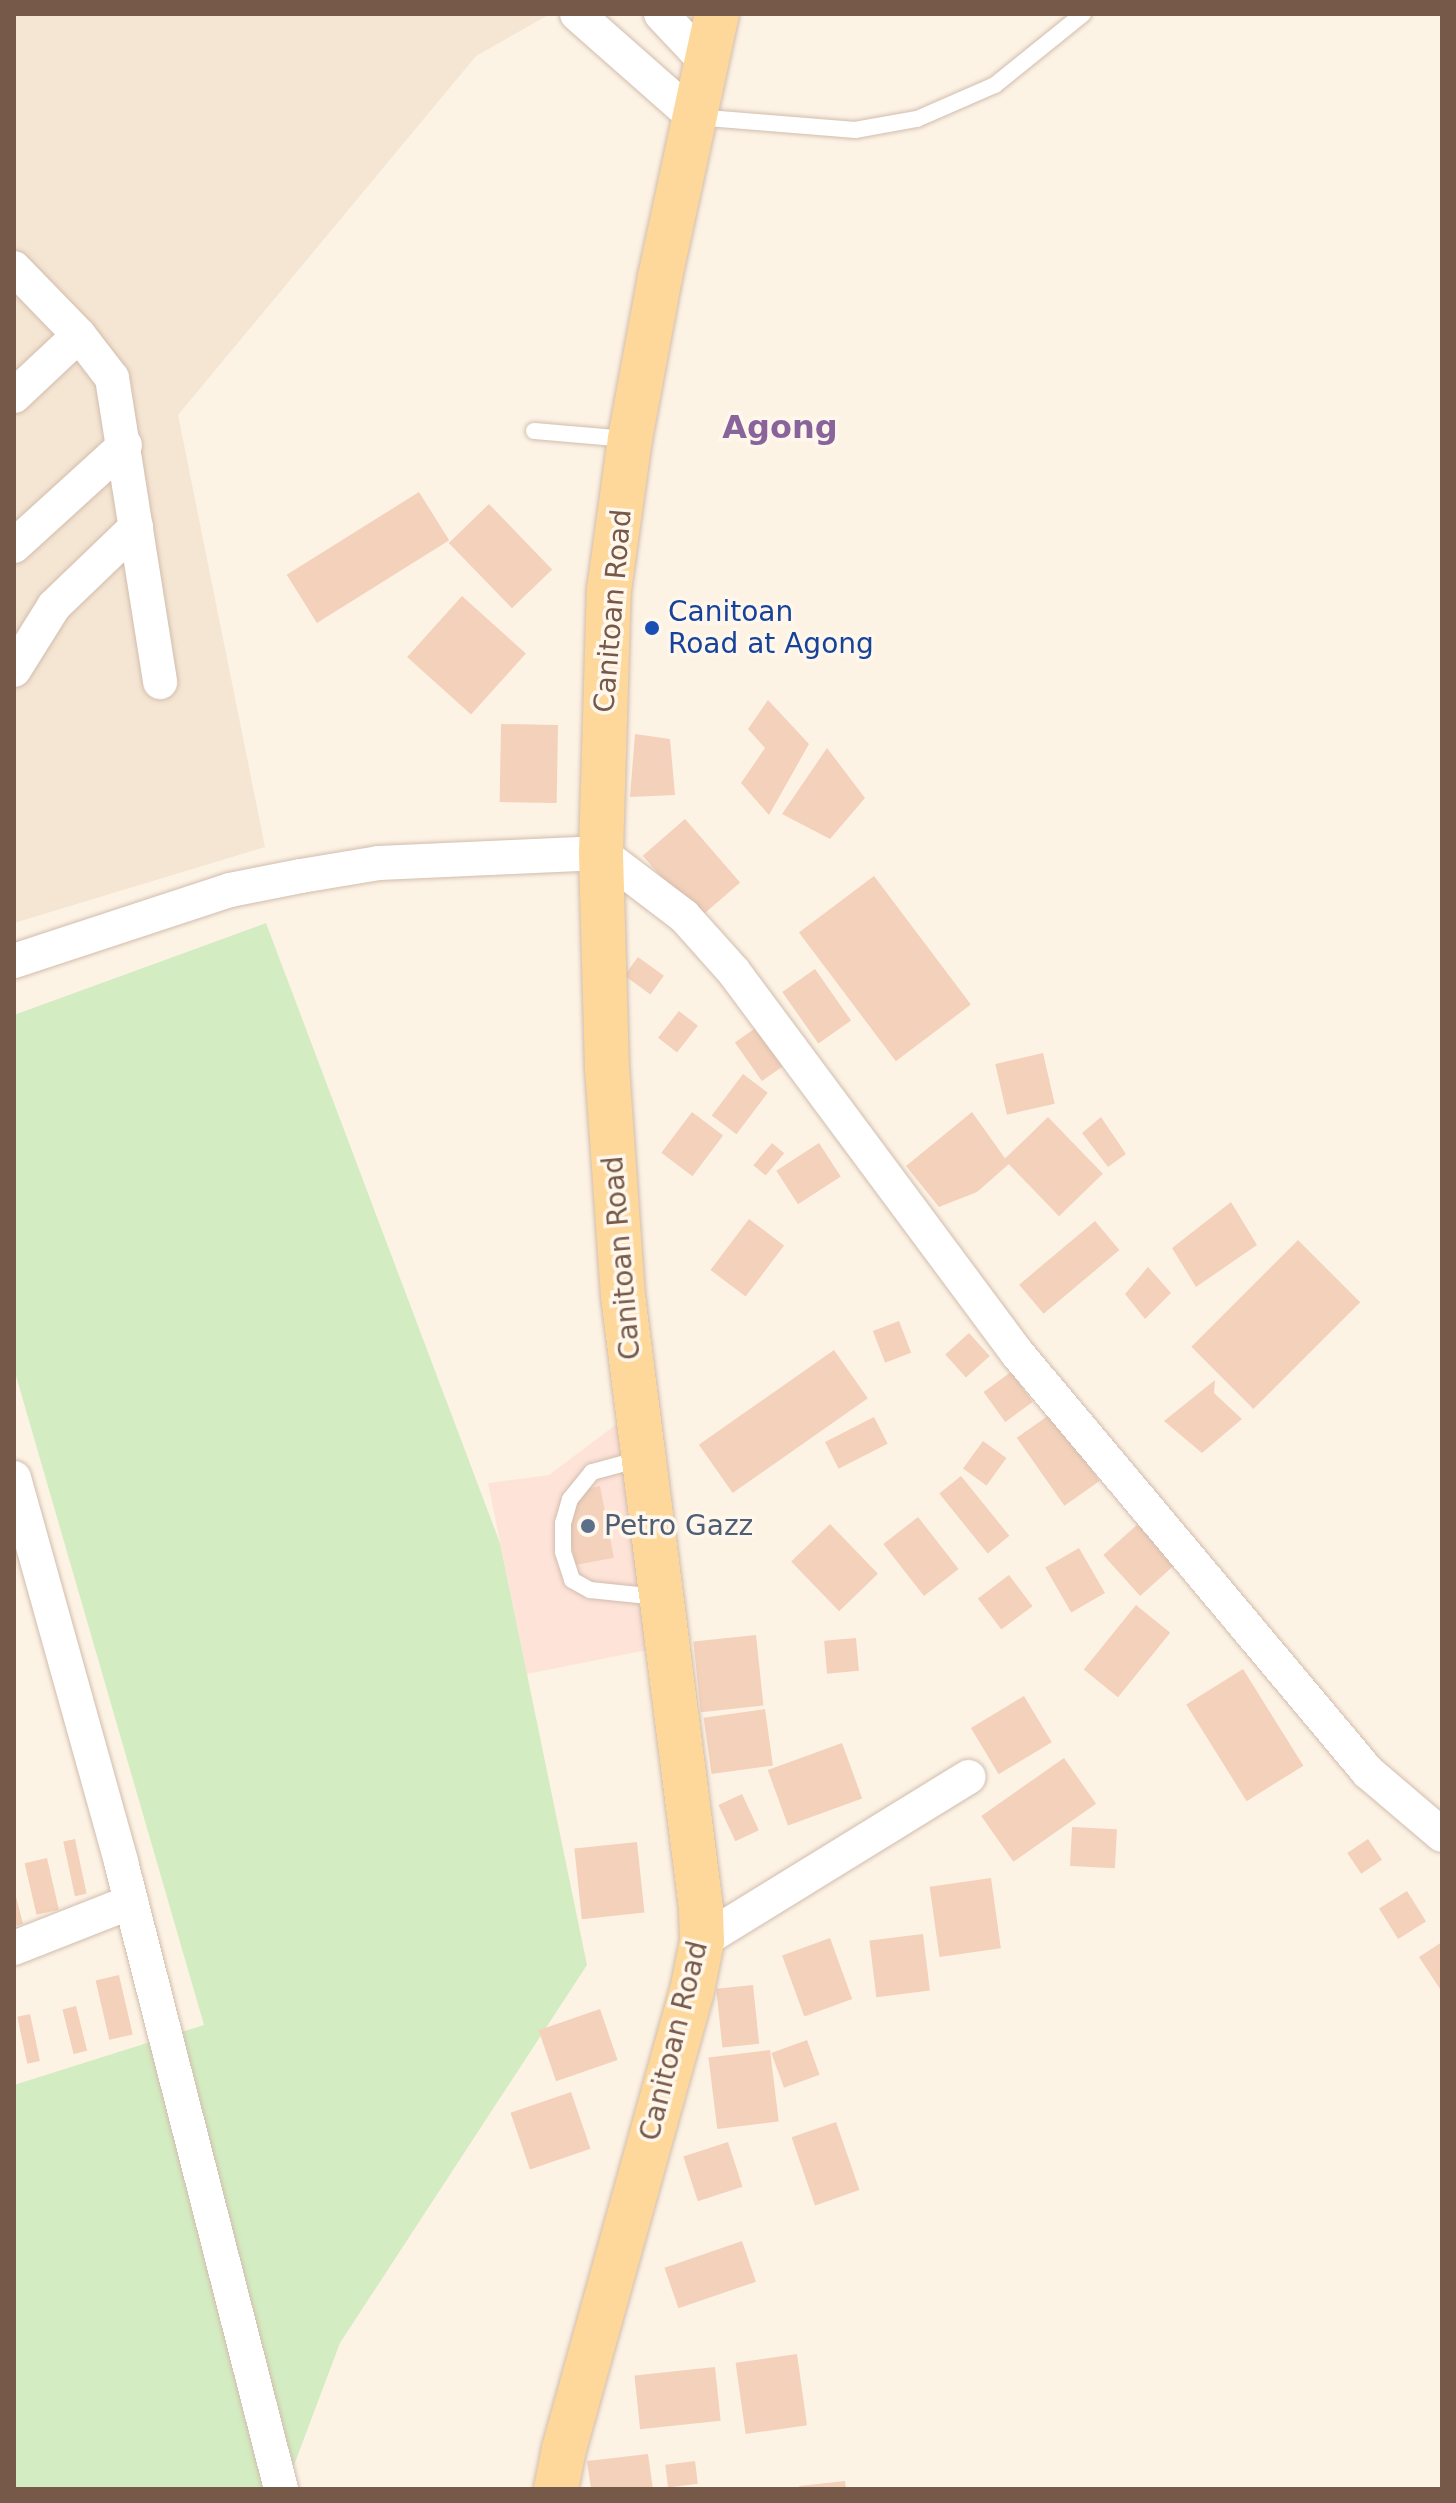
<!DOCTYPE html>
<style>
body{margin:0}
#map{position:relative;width:1456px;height:2503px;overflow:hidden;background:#fdf3e5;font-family:"DejaVu Sans",sans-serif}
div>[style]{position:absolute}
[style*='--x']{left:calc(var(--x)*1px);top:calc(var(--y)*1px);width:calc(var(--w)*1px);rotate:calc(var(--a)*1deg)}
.residential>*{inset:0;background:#f5e5d3}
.commercial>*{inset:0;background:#fee3d8}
.green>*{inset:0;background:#d4ecc2}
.building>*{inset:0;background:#f4d1bb;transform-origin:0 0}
.roads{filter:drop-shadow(0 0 2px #d1bdad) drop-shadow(0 0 2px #d1bdad)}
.service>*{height:16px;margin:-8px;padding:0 8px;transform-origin:8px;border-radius:8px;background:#fff}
.minor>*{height:34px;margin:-17px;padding:0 17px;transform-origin:17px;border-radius:17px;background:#fff}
.primary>*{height:44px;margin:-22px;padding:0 22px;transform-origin:22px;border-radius:22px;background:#fed89b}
.dots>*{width:22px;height:22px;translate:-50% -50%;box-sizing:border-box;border:4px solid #fff7ec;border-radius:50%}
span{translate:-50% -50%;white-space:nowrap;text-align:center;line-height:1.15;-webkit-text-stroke:7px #fff7ec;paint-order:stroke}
.street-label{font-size:28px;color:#775949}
.transit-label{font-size:28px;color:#164399}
.left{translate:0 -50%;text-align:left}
.service-label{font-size:28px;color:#4e5e75}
.quarter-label{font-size:32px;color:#88649b;font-weight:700}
.frame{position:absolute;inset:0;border:16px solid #775949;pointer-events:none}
</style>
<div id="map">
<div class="residential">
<div style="clip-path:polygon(14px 14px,550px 14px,476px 56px,178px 415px,265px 847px,14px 923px)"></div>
</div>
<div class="commercial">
<div style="clip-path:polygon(618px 1423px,647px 1650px,527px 1674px,488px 1483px,549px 1475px)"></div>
</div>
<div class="green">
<div style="clip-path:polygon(266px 923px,500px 1543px,587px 1965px,340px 2343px,285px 2489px,14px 2489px,14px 2085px,204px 2025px,14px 1369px,14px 1015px)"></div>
</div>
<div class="building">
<div style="left:419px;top:492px;width:57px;height:156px;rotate:58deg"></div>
<div style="left:489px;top:504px;width:91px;height:56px;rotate:46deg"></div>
<div style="left:462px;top:596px;width:86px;height:82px;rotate:42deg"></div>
<div style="clip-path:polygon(768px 700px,809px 744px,769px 815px,741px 783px,765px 748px,748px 729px)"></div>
<div style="left:501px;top:724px;width:57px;height:78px;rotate:1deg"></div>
<div style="clip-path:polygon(635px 734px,670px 739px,675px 795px,630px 797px)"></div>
<div style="clip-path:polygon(827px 748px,865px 798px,830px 839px,782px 814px)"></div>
<div style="left:685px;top:819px;width:84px;height:56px;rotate:49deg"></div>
<div style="left:874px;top:876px;width:161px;height:94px;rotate:53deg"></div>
<div style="left:638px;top:957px;width:32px;height:23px;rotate:36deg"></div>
<div style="left:815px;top:969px;width:63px;height:40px;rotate:55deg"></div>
<div style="left:679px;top:1011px;width:24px;height:34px;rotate:38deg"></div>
<div style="left:757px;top:1027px;width:47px;height:27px;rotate:55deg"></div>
<div style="left:1043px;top:1053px;width:52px;height:49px;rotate:77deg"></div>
<div style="left:743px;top:1074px;width:31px;height:52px;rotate:37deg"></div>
<div style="left:692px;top:1112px;width:39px;height:51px;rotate:37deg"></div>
<div style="clip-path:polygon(972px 1112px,1009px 1164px,977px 1192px,939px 1207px,906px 1166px)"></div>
<div style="left:1048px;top:1117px;width:79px;height:61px;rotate:46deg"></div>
<div style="clip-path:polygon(1101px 1117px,1126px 1154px,1108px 1167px,1082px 1133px)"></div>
<div style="left:772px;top:1143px;width:16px;height:29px;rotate:40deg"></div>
<div style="left:819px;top:1143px;width:40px;height:51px;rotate:57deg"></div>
<div style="clip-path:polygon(1231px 1202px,1257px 1245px,1196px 1287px,1172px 1248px)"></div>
<div style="left:749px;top:1219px;width:44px;height:64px;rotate:37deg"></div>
<div style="left:1095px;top:1221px;width:38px;height:99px;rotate:50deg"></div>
<div style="left:1298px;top:1240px;width:88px;height:151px;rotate:45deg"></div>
<div style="clip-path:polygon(1148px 1267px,1171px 1293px,1145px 1319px,1125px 1294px)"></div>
<div style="left:899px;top:1321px;width:34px;height:28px;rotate:69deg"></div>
<div style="left:969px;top:1333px;width:31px;height:32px;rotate:48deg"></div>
<div style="left:834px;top:1350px;width:59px;height:165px;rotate:55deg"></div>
<div style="left:1011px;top:1372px;width:37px;height:34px;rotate:54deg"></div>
<div style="clip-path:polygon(1215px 1380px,1214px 1393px,1242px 1419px,1202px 1453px,1164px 1421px)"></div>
<div style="left:1052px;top:1413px;width:83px;height:43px;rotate:55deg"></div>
<div style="left:874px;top:1417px;width:30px;height:55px;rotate:63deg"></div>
<div style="left:983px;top:1441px;width:29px;height:34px;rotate:36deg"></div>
<div style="left:961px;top:1476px;width:77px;height:28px;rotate:51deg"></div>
<div style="left:600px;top:1486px;width:73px;height:39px;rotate:79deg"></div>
<div style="left:918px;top:1517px;width:66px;height:44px;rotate:52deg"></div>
<div style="left:1139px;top:1523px;width:55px;height:48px;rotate:48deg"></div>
<div style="left:830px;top:1524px;width:69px;height:54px;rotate:46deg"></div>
<div style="left:1079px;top:1548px;width:52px;height:39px;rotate:60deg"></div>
<div style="left:1009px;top:1575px;width:39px;height:39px;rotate:53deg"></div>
<div style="left:1136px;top:1605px;width:44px;height:83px;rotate:39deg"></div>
<div style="left:756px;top:1635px;width:71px;height:63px;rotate:84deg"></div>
<div style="left:856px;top:1638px;width:33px;height:32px;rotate:85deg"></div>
<div style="left:1243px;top:1669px;width:114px;height:67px;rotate:58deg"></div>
<div style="left:1024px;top:1696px;width:54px;height:62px;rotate:59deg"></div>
<div style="left:765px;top:1709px;width:57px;height:62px;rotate:82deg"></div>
<div style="left:842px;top:1743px;width:59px;height:79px;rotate:70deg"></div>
<div style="left:1064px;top:1758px;width:56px;height:101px;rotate:55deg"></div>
<div style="left:742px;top:1794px;width:40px;height:26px;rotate:65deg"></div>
<div style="left:1072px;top:1827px;width:45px;height:39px;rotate:3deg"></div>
<div style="left:75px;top:1839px;width:56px;height:12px;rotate:78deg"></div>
<div style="left:1368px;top:1839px;width:25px;height:25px;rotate:56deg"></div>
<div style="left:637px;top:1842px;width:71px;height:63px;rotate:84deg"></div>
<div style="left:47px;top:1858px;width:53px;height:23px;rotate:77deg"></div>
<div style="left:991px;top:1878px;width:71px;height:62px;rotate:82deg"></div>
<div style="clip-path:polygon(14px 1889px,23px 1924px,14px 1926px)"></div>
<div style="left:1407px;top:1891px;width:36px;height:33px;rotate:58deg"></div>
<div style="left:923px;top:1934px;width:57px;height:54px;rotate:83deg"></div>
<div style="left:830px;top:1938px;width:65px;height:51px;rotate:70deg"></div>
<div style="clip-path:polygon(1442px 1942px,1442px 1992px,1419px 1957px)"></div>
<div style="left:119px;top:1975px;width:61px;height:24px;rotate:77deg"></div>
<div style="left:753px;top:1985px;width:59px;height:37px;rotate:84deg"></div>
<div style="left:76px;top:2006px;width:46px;height:14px;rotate:76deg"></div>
<div style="left:600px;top:2009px;width:54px;height:65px;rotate:71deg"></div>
<div style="left:30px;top:2014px;width:48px;height:13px;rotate:78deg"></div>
<div style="left:807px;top:2040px;width:37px;height:38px;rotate:70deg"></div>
<div style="left:770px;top:2050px;width:72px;height:62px;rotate:83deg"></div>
<div style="left:571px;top:2092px;width:60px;height:64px;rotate:71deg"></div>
<div style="left:836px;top:2122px;width:72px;height:47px;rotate:71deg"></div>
<div style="left:728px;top:2142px;width:47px;height:47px;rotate:72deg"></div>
<div style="left:742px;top:2241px;width:43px;height:82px;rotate:71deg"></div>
<div style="left:797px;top:2354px;width:72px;height:62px;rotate:82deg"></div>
<div style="left:715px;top:2367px;width:54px;height:81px;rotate:84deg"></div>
<div style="clip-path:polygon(648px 2454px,653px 2489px,591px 2489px,587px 2461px)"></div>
<div style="left:695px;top:2461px;width:23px;height:30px;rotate:83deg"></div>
<div style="clip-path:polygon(845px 2481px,846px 2489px,800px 2489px,799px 2486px)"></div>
</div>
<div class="roads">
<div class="service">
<div style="--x:695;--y:117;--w:161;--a:4.6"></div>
<div style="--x:855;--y:130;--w:63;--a:-10.1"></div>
<div style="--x:917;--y:119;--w:85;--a:-23.6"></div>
<div style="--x:995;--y:85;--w:113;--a:-38.9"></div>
<div style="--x:534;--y:431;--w:94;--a:4.9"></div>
<div style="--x:640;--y:1459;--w:50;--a:164.8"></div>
<div style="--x:592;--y:1472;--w:35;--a:129"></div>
<div style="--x:570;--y:1499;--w:25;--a:106"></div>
<div style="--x:563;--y:1523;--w:29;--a:90"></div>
<div style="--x:563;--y:1552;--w:29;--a:72"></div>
<div style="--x:572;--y:1580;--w:21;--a:29"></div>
<div style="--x:590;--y:1590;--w:68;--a:5.9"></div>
</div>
<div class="minor">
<div style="--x:577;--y:14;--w:156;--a:41.4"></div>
<div style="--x:661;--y:14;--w:66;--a:46.8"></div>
<div style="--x:14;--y:268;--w:93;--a:45.9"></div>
<div style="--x:79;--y:335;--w:54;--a:52.5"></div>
<div style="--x:112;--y:378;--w:308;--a:81"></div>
<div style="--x:14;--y:396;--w:89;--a:-43.2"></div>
<div style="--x:14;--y:546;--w:150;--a:-42.3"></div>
<div style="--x:14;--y:670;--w:75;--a:-58"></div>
<div style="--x:54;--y:606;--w:114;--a:-43.9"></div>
<div style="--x:14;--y:961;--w:227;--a:-18.2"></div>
<div style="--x:230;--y:890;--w:72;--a:-11.2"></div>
<div style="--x:301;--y:876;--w:79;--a:-9.5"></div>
<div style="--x:379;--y:863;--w:222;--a:-2.6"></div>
<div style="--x:601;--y:853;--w:104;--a:37.2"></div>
<div style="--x:684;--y:916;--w:75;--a:48.2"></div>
<div style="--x:734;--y:972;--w:475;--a:53.4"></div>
<div style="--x:1017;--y:1353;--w:547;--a:50.05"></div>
<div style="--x:1368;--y:1772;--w:97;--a:40.4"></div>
<div style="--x:14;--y:1478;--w:399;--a:74.4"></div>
<div style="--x:121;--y:1862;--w:647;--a:75.68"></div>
<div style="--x:702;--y:1941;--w:313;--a:-31.6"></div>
<div style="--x:14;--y:1948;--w:126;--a:-21.5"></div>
</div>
<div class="primary">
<div style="--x:556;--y:2489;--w:41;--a:-78.7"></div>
<div style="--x:564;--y:2449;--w:476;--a:-74.4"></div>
<div style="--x:692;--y:1991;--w:51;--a:-78.7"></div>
<div style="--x:702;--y:1941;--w:33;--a:-92"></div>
<div style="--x:701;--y:1908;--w:617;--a:-97.26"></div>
<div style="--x:623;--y:1296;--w:228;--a:-94"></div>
<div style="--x:607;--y:1069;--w:216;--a:-91.6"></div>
<div style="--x:601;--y:853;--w:263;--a:-88.3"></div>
<div style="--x:609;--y:590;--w:152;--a:-82.1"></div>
<div style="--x:630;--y:439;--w:165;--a:-79.5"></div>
<div style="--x:660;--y:277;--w:269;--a:-77.8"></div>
</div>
</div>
<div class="dots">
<div style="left:652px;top:628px;background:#1a4fb4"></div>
<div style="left:588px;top:1526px;background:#5c6f8a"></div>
</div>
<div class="street-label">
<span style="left:613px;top:611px;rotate:-85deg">Canitoan Road</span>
<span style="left:622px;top:1258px;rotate:-95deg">Canitoan Road</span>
<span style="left:674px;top:2041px;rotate:-76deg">Canitoan Road</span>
</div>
<div class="transit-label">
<span class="left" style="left:668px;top:628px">Canitoan<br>Road at Agong</span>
</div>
<div class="service-label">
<span class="left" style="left:604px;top:1526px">Petro Gazz</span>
</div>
<div class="quarter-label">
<span style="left:780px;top:427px">Agong</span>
</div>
<div class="frame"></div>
</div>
